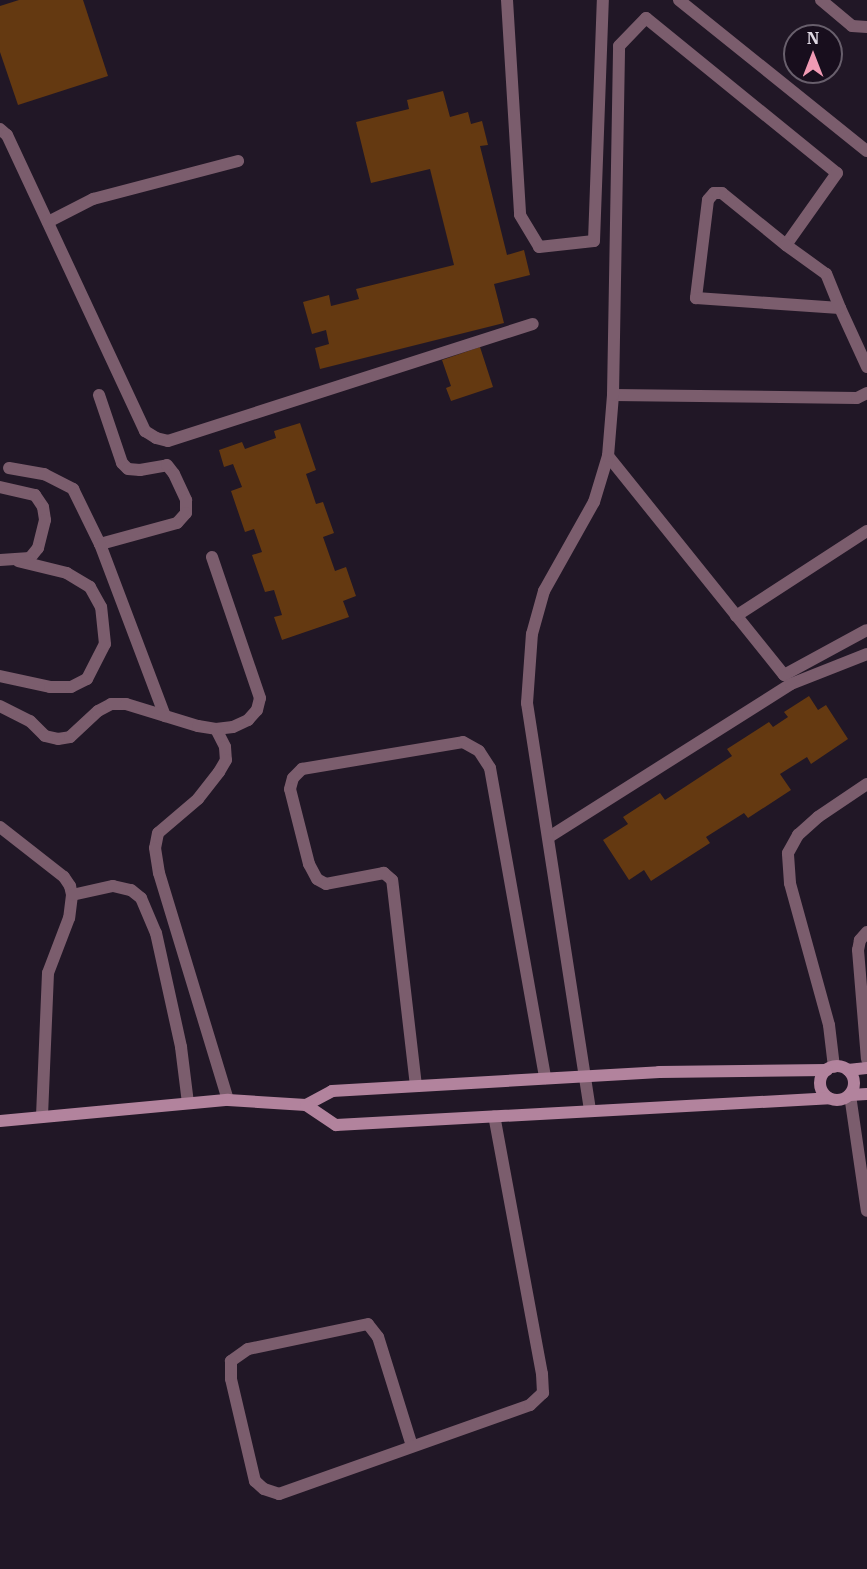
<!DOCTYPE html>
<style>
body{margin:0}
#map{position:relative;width:867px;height:1569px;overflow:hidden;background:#211726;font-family:"IBM Plex Serif",serif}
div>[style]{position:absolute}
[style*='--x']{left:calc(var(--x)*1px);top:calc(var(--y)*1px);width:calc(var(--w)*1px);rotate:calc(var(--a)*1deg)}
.building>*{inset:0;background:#643911}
.street>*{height:12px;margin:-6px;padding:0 6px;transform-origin:6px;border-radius:6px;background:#7b5d6d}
.secondary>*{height:12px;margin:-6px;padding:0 6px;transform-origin:6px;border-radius:6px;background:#b2839d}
.secondary>.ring{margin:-6px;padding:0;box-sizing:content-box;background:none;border:12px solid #b2839d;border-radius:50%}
span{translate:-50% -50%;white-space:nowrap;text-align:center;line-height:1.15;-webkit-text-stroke:4.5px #180e1d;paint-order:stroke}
.north{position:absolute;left:783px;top:24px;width:60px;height:60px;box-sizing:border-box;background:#180e1d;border:2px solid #685f6c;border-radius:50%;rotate:0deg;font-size:16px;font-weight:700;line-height:24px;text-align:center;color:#dfd8e3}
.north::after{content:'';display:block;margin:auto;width:21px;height:27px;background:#f19ab4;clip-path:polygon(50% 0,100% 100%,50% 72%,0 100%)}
</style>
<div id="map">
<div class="building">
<div style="clip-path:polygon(19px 0,83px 0,108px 76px,18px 105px,0 52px,0 6px)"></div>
<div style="clip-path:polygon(443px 91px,450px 117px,468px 112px,471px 124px,482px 121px,488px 145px,480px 146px,507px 255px,524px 250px,530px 275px,494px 284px,504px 323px,320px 369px,315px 348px,329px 344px,326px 330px,312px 334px,303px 302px,329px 295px,331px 306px,359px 299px,356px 289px,454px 265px,430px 169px,371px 183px,356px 122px,409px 109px,407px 100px)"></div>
<div style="clip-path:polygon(480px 347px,493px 387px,451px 401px,446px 388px,451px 386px,442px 360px)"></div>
<div style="clip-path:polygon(300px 423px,316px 470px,306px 474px,316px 504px,323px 502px,334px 533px,323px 537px,335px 571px,346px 567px,356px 596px,343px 601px,349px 617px,282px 640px,274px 617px,282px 615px,274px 590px,265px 592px,252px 555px,262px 552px,254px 529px,245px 532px,231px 491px,242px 487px,233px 464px,224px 467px,219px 450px,242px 442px,245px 449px,276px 438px,274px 431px)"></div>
<div style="clip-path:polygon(809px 696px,818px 710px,826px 705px,848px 739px,811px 764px,807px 757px,780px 774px,791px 790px,748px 818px,744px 813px,706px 837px,710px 843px,651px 881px,644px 870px,629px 880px,603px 840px,628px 824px,623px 817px,660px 793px,665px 800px,732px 756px,727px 749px,769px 722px,773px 727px,788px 717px,784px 712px)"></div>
</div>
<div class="street">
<div style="--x:507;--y:0;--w:215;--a:86.5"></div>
<div style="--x:520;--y:215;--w:37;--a:59"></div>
<div style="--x:539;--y:247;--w:55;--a:-6.2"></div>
<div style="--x:594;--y:241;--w:241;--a:-87.9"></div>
<div style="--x:679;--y:0;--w:241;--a:38.8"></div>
<div style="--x:821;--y:0;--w:40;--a:40"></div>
<div style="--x:852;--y:26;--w:15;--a:4"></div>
<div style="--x:0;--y:129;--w:9;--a:41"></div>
<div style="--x:7;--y:135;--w:327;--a:65"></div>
<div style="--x:145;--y:431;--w:13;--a:32"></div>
<div style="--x:156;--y:438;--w:12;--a:14"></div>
<div style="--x:168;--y:441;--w:383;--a:-17.8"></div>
<div style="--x:48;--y:222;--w:51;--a:-27.1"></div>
<div style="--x:93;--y:199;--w:150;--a:-14.7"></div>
<div style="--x:840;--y:308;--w:65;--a:65.4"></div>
<div style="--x:99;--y:395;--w:72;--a:71.3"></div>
<div style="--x:122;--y:463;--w:8;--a:45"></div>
<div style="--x:128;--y:469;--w:12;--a:5"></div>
<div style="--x:140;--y:470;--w:27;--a:-10"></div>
<div style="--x:167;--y:465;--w:11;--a:52"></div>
<div style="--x:174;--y:474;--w:29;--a:65"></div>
<div style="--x:186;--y:500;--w:13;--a:90"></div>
<div style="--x:186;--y:513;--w:13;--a:132"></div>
<div style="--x:177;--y:523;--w:80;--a:164.7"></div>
<div style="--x:613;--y:395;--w:244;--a:0.7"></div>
<div style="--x:857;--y:398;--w:11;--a:-27"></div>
<div style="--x:608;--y:456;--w:281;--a:51.2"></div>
<div style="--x:784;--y:675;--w:94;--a:-28.5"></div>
<div style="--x:9;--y:468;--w:36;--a:10"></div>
<div style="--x:44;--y:474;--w:33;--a:27"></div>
<div style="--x:73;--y:489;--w:61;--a:63.9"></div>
<div style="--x:100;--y:544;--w:184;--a:69.3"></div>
<div style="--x:0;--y:487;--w:36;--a:13"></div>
<div style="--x:35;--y:495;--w:14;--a:56"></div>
<div style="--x:43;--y:507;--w:13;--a:81"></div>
<div style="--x:45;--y:520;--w:29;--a:104"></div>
<div style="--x:38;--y:548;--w:13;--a:129"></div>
<div style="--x:30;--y:558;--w:30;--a:176"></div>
<div style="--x:736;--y:616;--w:156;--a:-33"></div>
<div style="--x:0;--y:676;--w:51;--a:12.4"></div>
<div style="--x:50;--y:687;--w:21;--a:0"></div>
<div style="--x:71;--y:687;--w:18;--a:-27"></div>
<div style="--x:87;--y:679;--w:39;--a:-63"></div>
<div style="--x:105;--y:644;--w:37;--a:-96"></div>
<div style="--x:101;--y:607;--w:23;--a:-119"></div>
<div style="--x:90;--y:587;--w:27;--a:-149"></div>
<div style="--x:67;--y:573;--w:50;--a:-166.2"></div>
<div style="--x:0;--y:706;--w:34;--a:27"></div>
<div style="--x:30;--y:721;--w:21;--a:45"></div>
<div style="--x:45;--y:736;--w:13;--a:13"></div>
<div style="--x:58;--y:739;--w:12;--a:-9"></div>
<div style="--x:70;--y:737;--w:38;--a:-43"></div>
<div style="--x:98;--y:711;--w:15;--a:-28"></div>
<div style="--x:111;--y:704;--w:15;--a:0"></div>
<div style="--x:126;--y:704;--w:75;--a:17"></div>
<div style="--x:198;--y:726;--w:18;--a:9"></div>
<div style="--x:216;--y:729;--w:17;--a:-7"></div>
<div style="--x:233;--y:727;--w:17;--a:-25"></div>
<div style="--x:248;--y:720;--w:13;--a:-48"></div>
<div style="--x:257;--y:710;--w:12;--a:-76"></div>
<div style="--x:260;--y:698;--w:149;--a:-108.8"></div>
<div style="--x:216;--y:729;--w:20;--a:63"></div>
<div style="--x:225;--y:747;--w:13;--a:86"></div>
<div style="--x:226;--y:760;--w:14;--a:120"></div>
<div style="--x:219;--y:772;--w:34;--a:128"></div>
<div style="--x:198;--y:799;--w:52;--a:139.6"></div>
<div style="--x:158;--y:833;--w:15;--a:101"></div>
<div style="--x:155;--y:848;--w:25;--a:81"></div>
<div style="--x:159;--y:873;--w:237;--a:73.1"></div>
<div style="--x:0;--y:827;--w:81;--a:38"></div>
<div style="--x:64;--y:877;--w:11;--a:56"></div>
<div style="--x:70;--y:886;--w:9;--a:77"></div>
<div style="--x:72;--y:895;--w:23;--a:97"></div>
<div style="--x:69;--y:918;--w:59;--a:110.9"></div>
<div style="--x:48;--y:973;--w:144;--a:92.4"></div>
<div style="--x:549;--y:837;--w:286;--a:-32.3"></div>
<div style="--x:791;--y:684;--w:82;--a:-21.5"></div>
<div style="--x:72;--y:895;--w:42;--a:-12.4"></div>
<div style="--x:113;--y:886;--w:18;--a:13"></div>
<div style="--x:131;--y:890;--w:13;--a:39"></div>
<div style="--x:141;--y:898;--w:38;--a:67"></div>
<div style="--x:156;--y:933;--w:117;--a:77.6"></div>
<div style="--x:181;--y:1047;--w:56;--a:82.9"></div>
<div style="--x:867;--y:932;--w:11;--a:131"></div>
<div style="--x:860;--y:940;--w:10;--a:101"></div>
<div style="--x:858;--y:950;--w:109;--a:85.3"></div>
<div style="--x:834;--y:1067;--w:42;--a:-96.8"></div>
<div style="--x:829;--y:1025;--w:147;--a:-105.4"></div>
<div style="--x:790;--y:883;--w:30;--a:-94"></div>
<div style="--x:788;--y:853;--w:21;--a:-61"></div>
<div style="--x:798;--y:835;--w:27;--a:-42"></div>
<div style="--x:818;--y:817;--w:59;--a:-34"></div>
<div style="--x:416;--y:1086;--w:207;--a:-96.6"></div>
<div style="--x:392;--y:880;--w:11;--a:-139"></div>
<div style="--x:384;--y:873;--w:59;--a:169.3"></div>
<div style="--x:326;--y:884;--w:10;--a:-151"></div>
<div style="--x:317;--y:879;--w:17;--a:-118"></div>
<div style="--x:309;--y:864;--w:77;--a:-104.2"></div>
<div style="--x:290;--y:789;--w:11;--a:-75"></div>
<div style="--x:293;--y:778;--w:13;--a:-45"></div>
<div style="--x:302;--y:769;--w:163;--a:-9.5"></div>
<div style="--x:463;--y:742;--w:18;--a:29"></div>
<div style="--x:479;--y:751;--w:20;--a:57"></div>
<div style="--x:490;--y:768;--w:315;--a:79.9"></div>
<div style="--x:850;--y:1095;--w:117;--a:81.7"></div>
<div style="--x:590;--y:1110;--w:412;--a:-98.8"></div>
<div style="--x:527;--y:703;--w:69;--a:-85.9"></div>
<div style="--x:532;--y:634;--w:45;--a:-74.4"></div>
<div style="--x:544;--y:591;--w:102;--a:-60.7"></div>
<div style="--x:594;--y:502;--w:48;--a:-73.1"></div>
<div style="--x:608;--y:456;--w:61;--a:-85.3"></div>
<div style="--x:613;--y:395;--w:349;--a:-89"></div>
<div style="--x:619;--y:46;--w:39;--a:-46"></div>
<div style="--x:646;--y:18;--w:246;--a:39.1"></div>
<div style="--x:837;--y:173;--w:88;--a:125.3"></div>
<div style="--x:786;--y:245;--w:82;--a:-140.9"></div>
<div style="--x:722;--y:193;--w:8;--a:180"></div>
<div style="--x:714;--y:193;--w:9;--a:131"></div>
<div style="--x:708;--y:200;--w:99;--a:97"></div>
<div style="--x:696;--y:298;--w:144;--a:4"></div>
<div style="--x:840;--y:308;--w:37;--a:-112"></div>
<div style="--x:826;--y:274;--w:49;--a:-144.1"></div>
<div style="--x:412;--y:1446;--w:114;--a:-107.3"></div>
<div style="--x:378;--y:1337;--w:16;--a:-128"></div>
<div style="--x:368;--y:1324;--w:123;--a:168.2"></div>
<div style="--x:248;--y:1349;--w:21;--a:145"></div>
<div style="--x:231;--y:1361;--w:18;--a:90"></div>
<div style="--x:231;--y:1379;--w:105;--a:76.8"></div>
<div style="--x:255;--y:1481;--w:12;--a:42"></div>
<div style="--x:264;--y:1489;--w:16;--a:18"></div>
<div style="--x:279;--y:1494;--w:266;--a:-19.5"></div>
<div style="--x:530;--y:1405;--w:18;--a:-43"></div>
<div style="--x:543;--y:1393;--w:19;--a:-93"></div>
<div style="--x:542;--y:1374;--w:262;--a:-100.5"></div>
</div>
<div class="secondary">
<div class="ring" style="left:820px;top:1066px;width:22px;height:22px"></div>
<div style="--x:848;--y:1070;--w:19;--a:-6"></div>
<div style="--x:850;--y:1095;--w:17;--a:-3"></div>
<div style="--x:306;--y:1105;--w:30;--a:-28"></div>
<div style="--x:332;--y:1091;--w:328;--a:-3.3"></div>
<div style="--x:659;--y:1072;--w:168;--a:-0.7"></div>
<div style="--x:0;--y:1121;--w:229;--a:-5.3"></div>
<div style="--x:228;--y:1100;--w:78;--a:3.7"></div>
<div style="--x:306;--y:1105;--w:36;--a:34"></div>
<div style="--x:336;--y:1125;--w:494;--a:-3.1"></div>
</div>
<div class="north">N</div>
</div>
